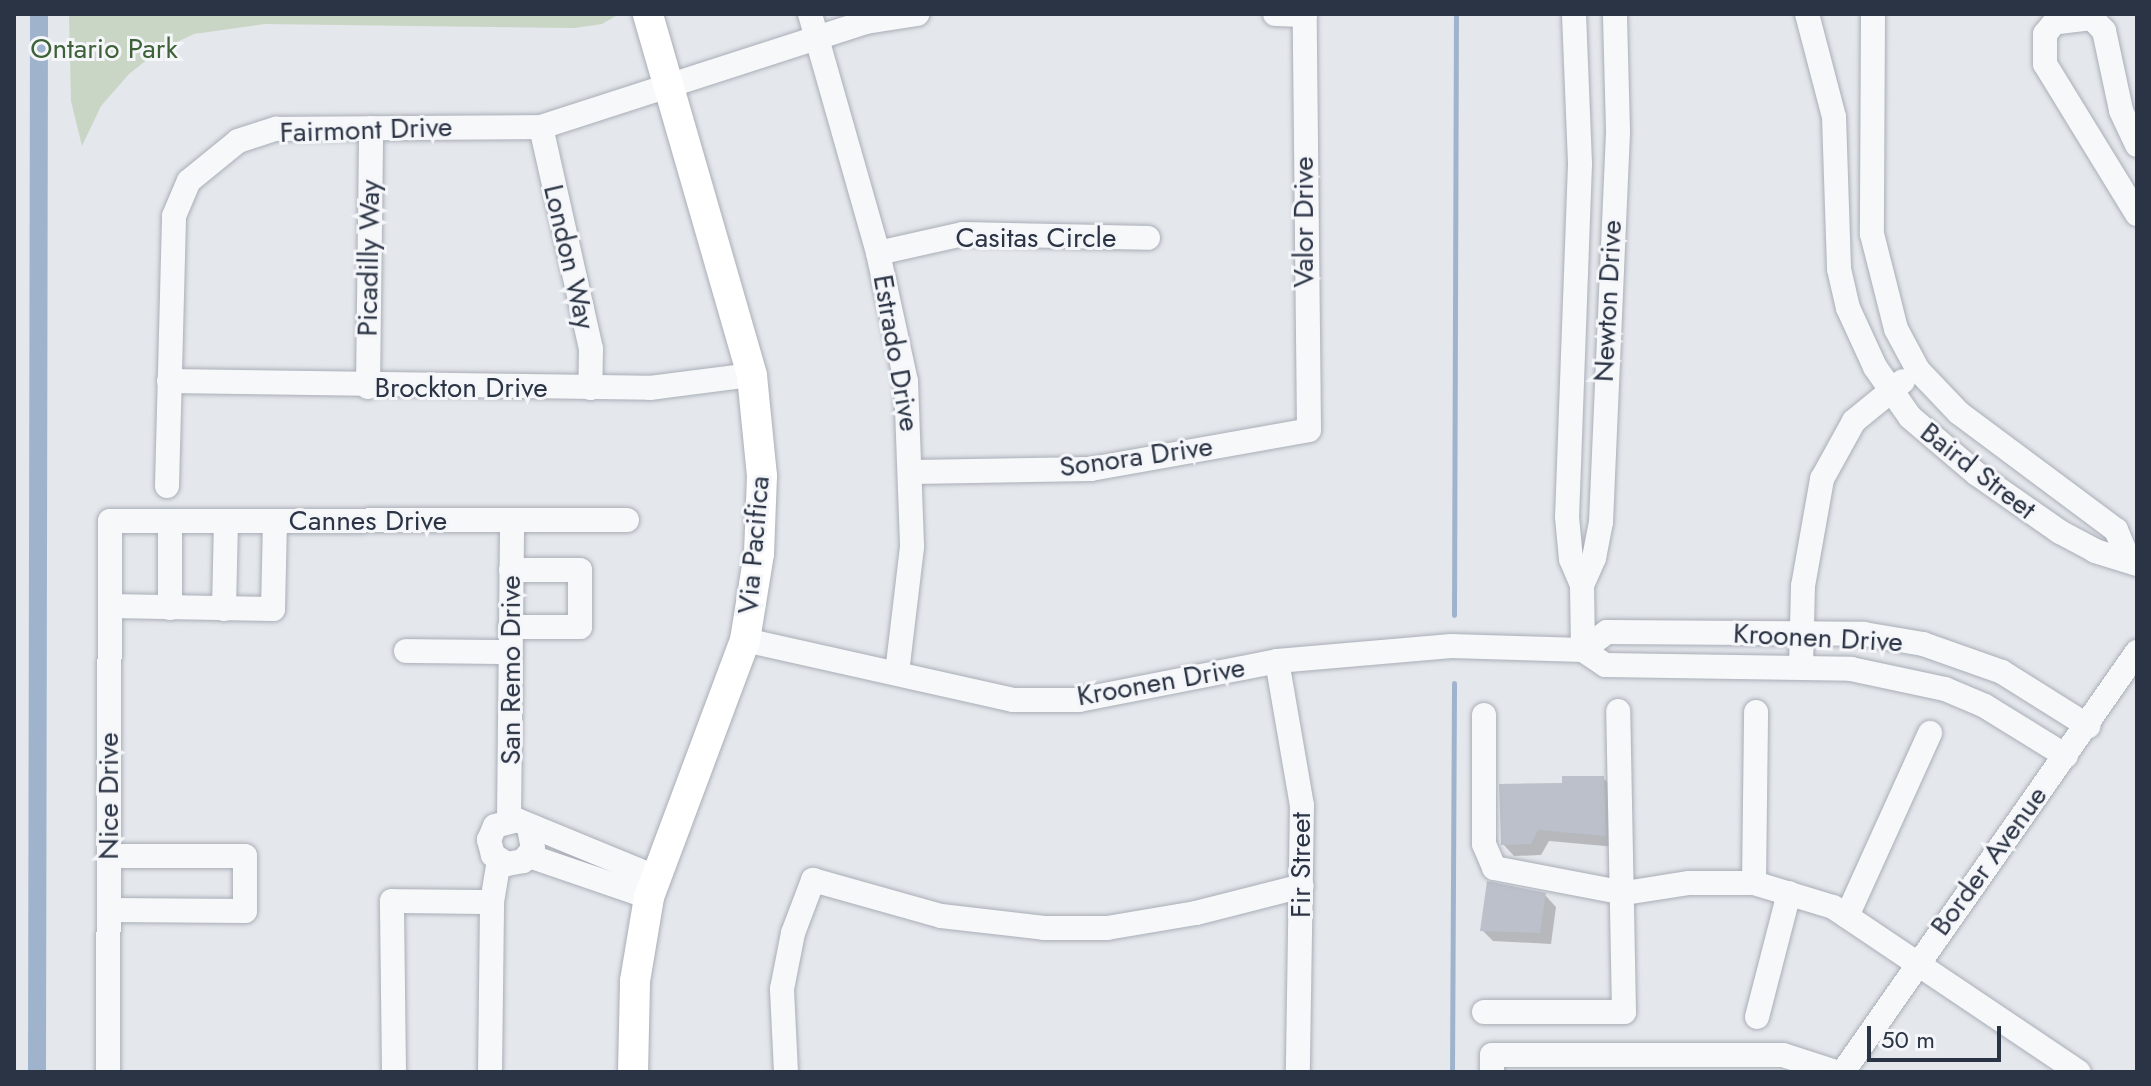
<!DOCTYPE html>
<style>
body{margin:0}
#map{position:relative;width:2151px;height:1086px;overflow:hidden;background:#e4e7ec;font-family:Jost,sans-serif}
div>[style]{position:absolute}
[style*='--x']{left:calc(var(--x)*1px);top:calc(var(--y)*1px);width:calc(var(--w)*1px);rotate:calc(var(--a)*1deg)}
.green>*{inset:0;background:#c9d6c5}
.shadow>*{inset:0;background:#0003}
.stream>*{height:5px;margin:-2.5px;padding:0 2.5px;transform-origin:2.5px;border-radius:2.5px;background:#9fb4cc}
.canal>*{height:18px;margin:-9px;padding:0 9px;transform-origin:9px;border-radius:9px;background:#9fb4cc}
.building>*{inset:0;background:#bbc0ca}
.roads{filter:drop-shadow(0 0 2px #a9aeb7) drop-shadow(0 0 2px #a9aeb7)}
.minor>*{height:24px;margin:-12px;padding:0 12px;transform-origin:12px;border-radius:12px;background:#f7f8fa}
.major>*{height:30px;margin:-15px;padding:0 15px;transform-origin:15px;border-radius:15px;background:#fff}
span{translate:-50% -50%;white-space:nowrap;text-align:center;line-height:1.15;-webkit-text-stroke:6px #f4f6f9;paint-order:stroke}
.park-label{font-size:28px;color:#3f6138}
.street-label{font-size:28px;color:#2b3445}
.frame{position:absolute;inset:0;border:16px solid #2b3445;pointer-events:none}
.scale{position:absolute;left:1867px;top:1026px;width:134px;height:36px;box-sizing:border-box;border:4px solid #2b3445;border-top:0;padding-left:10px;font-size:24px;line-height:28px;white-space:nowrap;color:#2b3445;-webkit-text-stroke:6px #f4f6f9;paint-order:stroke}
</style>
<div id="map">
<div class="green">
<div style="clip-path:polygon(69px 14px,619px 14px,602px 24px,574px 28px,265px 24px,194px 34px,158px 51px,129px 74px,101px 106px,82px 146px,71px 101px)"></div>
</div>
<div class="shadow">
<div style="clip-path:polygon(1603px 778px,1615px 789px,1616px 847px,1549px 841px,1541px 855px,1514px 856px,1503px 844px,1564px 785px)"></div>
<div style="clip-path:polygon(1545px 895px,1556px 907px,1551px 944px,1493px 941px,1482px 930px)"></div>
</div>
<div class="stream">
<div style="--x:1454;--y:615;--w:601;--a:-89.81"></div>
<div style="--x:1452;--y:1072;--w:389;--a:-89.7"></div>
</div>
<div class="canal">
<div style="--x:37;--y:1072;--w:1058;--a:-89.89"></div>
</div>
<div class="building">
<div style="clip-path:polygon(1562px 776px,1604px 776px,1606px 836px,1538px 830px,1531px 844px,1501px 845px,1499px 784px,1562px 783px)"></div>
<div style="clip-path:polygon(1487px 881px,1546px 893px,1540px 933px,1480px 931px)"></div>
</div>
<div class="roads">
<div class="minor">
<div style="--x:810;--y:14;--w:248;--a:74.1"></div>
<div style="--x:878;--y:253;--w:131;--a:77.7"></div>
<div style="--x:906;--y:381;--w:166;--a:87.9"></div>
<div style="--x:912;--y:547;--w:127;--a:96.8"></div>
<div style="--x:1275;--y:14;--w:30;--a:2"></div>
<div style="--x:1574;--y:14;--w:150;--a:87.7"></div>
<div style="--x:1580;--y:164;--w:353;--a:92.1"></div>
<div style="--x:1567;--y:517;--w:42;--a:84.6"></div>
<div style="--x:1571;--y:559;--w:28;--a:67"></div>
<div style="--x:1582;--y:585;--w:65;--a:89.1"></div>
<div style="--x:1807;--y:14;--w:106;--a:75.3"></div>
<div style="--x:1834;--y:117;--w:152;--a:88.1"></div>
<div style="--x:1839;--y:269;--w:40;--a:77"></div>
<div style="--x:1848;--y:308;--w:65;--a:65.4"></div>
<div style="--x:1875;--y:367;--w:61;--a:55"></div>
<div style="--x:1910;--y:417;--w:88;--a:40.4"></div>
<div style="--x:1977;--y:474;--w:101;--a:34.9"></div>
<div style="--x:2060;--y:532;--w:40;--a:28"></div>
<div style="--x:2095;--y:551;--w:44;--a:17.2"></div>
<div style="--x:1873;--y:14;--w:220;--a:90.3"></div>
<div style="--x:1872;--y:234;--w:98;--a:75.8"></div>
<div style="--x:1896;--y:329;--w:47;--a:61.8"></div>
<div style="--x:1918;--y:370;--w:59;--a:46.4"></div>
<div style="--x:1959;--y:413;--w:196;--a:36.7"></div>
<div style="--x:2116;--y:530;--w:30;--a:67"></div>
<div style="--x:541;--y:127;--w:228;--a:77.3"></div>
<div style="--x:591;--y:349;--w:39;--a:91"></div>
<div style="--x:2137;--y:145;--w:38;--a:-115"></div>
<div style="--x:2121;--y:110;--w:81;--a:-102.1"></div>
<div style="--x:2104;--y:31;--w:18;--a:-133"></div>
<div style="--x:2092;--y:18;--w:38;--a:173"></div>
<div style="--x:2054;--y:23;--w:14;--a:129"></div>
<div style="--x:2045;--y:34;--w:30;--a:90"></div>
<div style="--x:2045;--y:64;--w:176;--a:58.5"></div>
<div style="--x:878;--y:253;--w:87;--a:-12.6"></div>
<div style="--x:963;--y:234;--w:185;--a:1.2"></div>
<div style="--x:169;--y:381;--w:481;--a:0.8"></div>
<div style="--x:650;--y:388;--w:103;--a:-7.3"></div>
<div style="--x:368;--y:387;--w:259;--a:-89.3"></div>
<div style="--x:913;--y:472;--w:178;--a:-1"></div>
<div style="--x:1091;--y:469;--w:221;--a:-10.1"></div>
<div style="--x:1309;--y:430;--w:416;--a:-90.6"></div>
<div style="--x:167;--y:486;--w:270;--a:-88.5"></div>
<div style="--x:174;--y:216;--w:38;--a:-67"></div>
<div style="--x:189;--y:181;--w:63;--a:-39.2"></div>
<div style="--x:238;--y:141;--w:40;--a:-18"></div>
<div style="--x:276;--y:129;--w:265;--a:-0.4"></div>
<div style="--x:541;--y:127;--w:342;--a:-17.9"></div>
<div style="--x:866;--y:22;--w:52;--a:-8.9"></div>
<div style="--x:1582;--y:585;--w:30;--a:-66"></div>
<div style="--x:1594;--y:558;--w:37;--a:-79"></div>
<div style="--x:1601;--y:522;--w:391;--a:-87.5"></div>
<div style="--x:1618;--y:131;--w:117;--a:-91.5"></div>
<div style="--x:110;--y:606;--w:163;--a:1.1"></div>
<div style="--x:273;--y:609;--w:88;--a:-88.7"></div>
<div style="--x:170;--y:608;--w:87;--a:-90"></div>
<div style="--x:224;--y:609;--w:88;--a:-88.7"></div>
<div style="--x:510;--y:627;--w:70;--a:0"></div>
<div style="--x:580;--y:627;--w:57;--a:-90"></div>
<div style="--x:580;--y:570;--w:69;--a:180"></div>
<div style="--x:745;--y:640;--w:275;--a:12.6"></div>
<div style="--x:1013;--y:700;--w:66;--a:0"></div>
<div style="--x:1079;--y:700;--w:202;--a:-11.1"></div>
<div style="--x:1277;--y:661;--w:175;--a:-4.9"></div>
<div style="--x:1451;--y:646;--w:132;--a:1.7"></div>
<div style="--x:1583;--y:650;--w:27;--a:34"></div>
<div style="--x:1605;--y:665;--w:246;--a:0.9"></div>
<div style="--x:1851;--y:669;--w:96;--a:12"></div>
<div style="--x:1945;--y:689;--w:43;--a:23"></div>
<div style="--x:1985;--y:706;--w:95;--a:31.7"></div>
<div style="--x:1583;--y:650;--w:30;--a:-37"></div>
<div style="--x:1607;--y:632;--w:257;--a:0.4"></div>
<div style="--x:1864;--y:634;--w:60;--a:9.6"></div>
<div style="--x:1923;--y:644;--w:84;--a:19.5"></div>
<div style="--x:2002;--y:672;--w:102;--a:32.1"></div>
<div style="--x:406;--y:651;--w:104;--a:0.6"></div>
<div style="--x:1277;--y:661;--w:146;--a:80.2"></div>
<div style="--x:1302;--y:805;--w:267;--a:90.9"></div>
<div style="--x:1801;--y:667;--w:81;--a:-88.6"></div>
<div style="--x:1803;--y:586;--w:109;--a:-79.9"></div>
<div style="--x:1822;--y:479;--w:66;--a:-61.1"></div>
<div style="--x:1854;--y:421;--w:63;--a:-39.2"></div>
<div style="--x:1484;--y:715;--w:129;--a:90"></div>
<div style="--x:1484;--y:844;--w:26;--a:67"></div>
<div style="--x:1494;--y:868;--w:133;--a:10.8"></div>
<div style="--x:1625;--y:893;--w:65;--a:-8.9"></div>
<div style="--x:1689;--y:883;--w:65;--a:0"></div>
<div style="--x:1754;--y:883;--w:83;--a:16.9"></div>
<div style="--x:1833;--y:907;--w:296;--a:33.9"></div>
<div style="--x:509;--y:819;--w:298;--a:-89.4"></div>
<div style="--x:529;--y:828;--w:21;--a:79"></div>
<div style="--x:533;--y:849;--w:16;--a:130"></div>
<div style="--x:523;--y:861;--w:16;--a:169"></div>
<div style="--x:507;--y:864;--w:17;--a:-147"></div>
<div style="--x:493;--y:855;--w:16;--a:-105"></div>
<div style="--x:489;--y:840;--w:15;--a:-67"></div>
<div style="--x:495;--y:826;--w:23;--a:-15"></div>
<div style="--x:517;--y:820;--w:149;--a:22.4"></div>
<div style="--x:529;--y:856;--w:127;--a:18.9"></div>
<div style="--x:1754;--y:883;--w:171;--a:-89.3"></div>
<div style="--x:109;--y:910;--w:136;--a:0.4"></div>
<div style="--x:245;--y:911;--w:55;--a:-90"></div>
<div style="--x:245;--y:856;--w:136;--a:180"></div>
<div style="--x:1847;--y:916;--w:201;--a:-65.6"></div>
<div style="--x:1484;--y:1012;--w:140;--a:0"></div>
<div style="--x:1624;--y:1012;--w:301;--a:-91.1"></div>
<div style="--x:1757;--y:1017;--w:128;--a:-75.5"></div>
<div style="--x:108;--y:1072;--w:551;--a:-89.79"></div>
<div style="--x:110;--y:521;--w:517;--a:-0.11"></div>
<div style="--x:394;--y:1072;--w:171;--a:-90.7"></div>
<div style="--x:392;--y:901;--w:100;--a:0.6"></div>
<div style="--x:490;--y:1072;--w:170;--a:-89.3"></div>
<div style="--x:492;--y:902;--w:43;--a:-80.5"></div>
<div style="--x:786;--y:1072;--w:83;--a:-92.8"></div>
<div style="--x:782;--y:989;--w:57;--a:-78.9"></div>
<div style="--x:793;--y:933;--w:57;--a:-69.3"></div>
<div style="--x:813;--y:880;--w:133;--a:15.7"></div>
<div style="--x:941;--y:916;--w:104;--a:6.6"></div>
<div style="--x:1044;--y:928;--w:63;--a:0"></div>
<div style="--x:1107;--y:928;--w:90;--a:-9.6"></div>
<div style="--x:1196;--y:913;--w:109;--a:-14.3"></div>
<div style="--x:1492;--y:1072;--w:17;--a:-90"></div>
<div style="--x:1492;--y:1055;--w:291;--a:0"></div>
<div style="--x:1783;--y:1055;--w:56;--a:17.8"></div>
<div style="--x:1843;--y:1072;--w:513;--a:-55.01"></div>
</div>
<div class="major">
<div style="--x:633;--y:1072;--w:91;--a:-88.7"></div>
<div style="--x:635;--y:981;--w:85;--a:-80.5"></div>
<div style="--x:649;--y:897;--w:274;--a:-69.5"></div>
<div style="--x:745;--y:640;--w:87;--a:-80.8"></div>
<div style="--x:759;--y:554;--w:78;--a:-87.8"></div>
<div style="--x:762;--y:476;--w:101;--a:-95.7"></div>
<div style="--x:752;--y:375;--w:376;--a:-106.1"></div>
</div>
</div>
<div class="park-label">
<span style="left:104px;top:49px">Ontario Park</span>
</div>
<div class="street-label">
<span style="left:366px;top:130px;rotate:-2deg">Fairmont Drive</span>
<span style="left:1304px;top:222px;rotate:-90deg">Valor Drive</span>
<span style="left:1036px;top:238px">Casitas Circle</span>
<span style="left:569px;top:257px;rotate:77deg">London Way</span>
<span style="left:369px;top:258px;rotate:-89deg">Picadilly Way</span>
<span style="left:1608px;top:301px;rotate:-87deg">Newton Drive</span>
<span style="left:896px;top:353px;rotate:80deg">Estrado Drive</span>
<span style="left:461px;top:388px">Brockton Drive</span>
<span style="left:1136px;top:457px;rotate:-8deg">Sonora Drive</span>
<span style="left:1978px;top:471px;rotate:38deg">Baird Street</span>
<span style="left:368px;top:521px">Cannes Drive</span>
<span style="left:754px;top:545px;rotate:-85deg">Via Pacifica</span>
<span style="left:1818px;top:638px;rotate:3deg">Kroonen Drive</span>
<span style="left:511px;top:670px;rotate:-90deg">San Remo Drive</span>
<span style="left:1161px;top:682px;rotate:-10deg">Kroonen Drive</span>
<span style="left:109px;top:796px;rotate:-90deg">Nice Drive</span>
<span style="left:1989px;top:861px;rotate:-54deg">Border Avenue</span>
<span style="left:1301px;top:865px;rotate:-90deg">Fir Street</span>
</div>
<div class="frame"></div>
<div class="scale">50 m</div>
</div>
